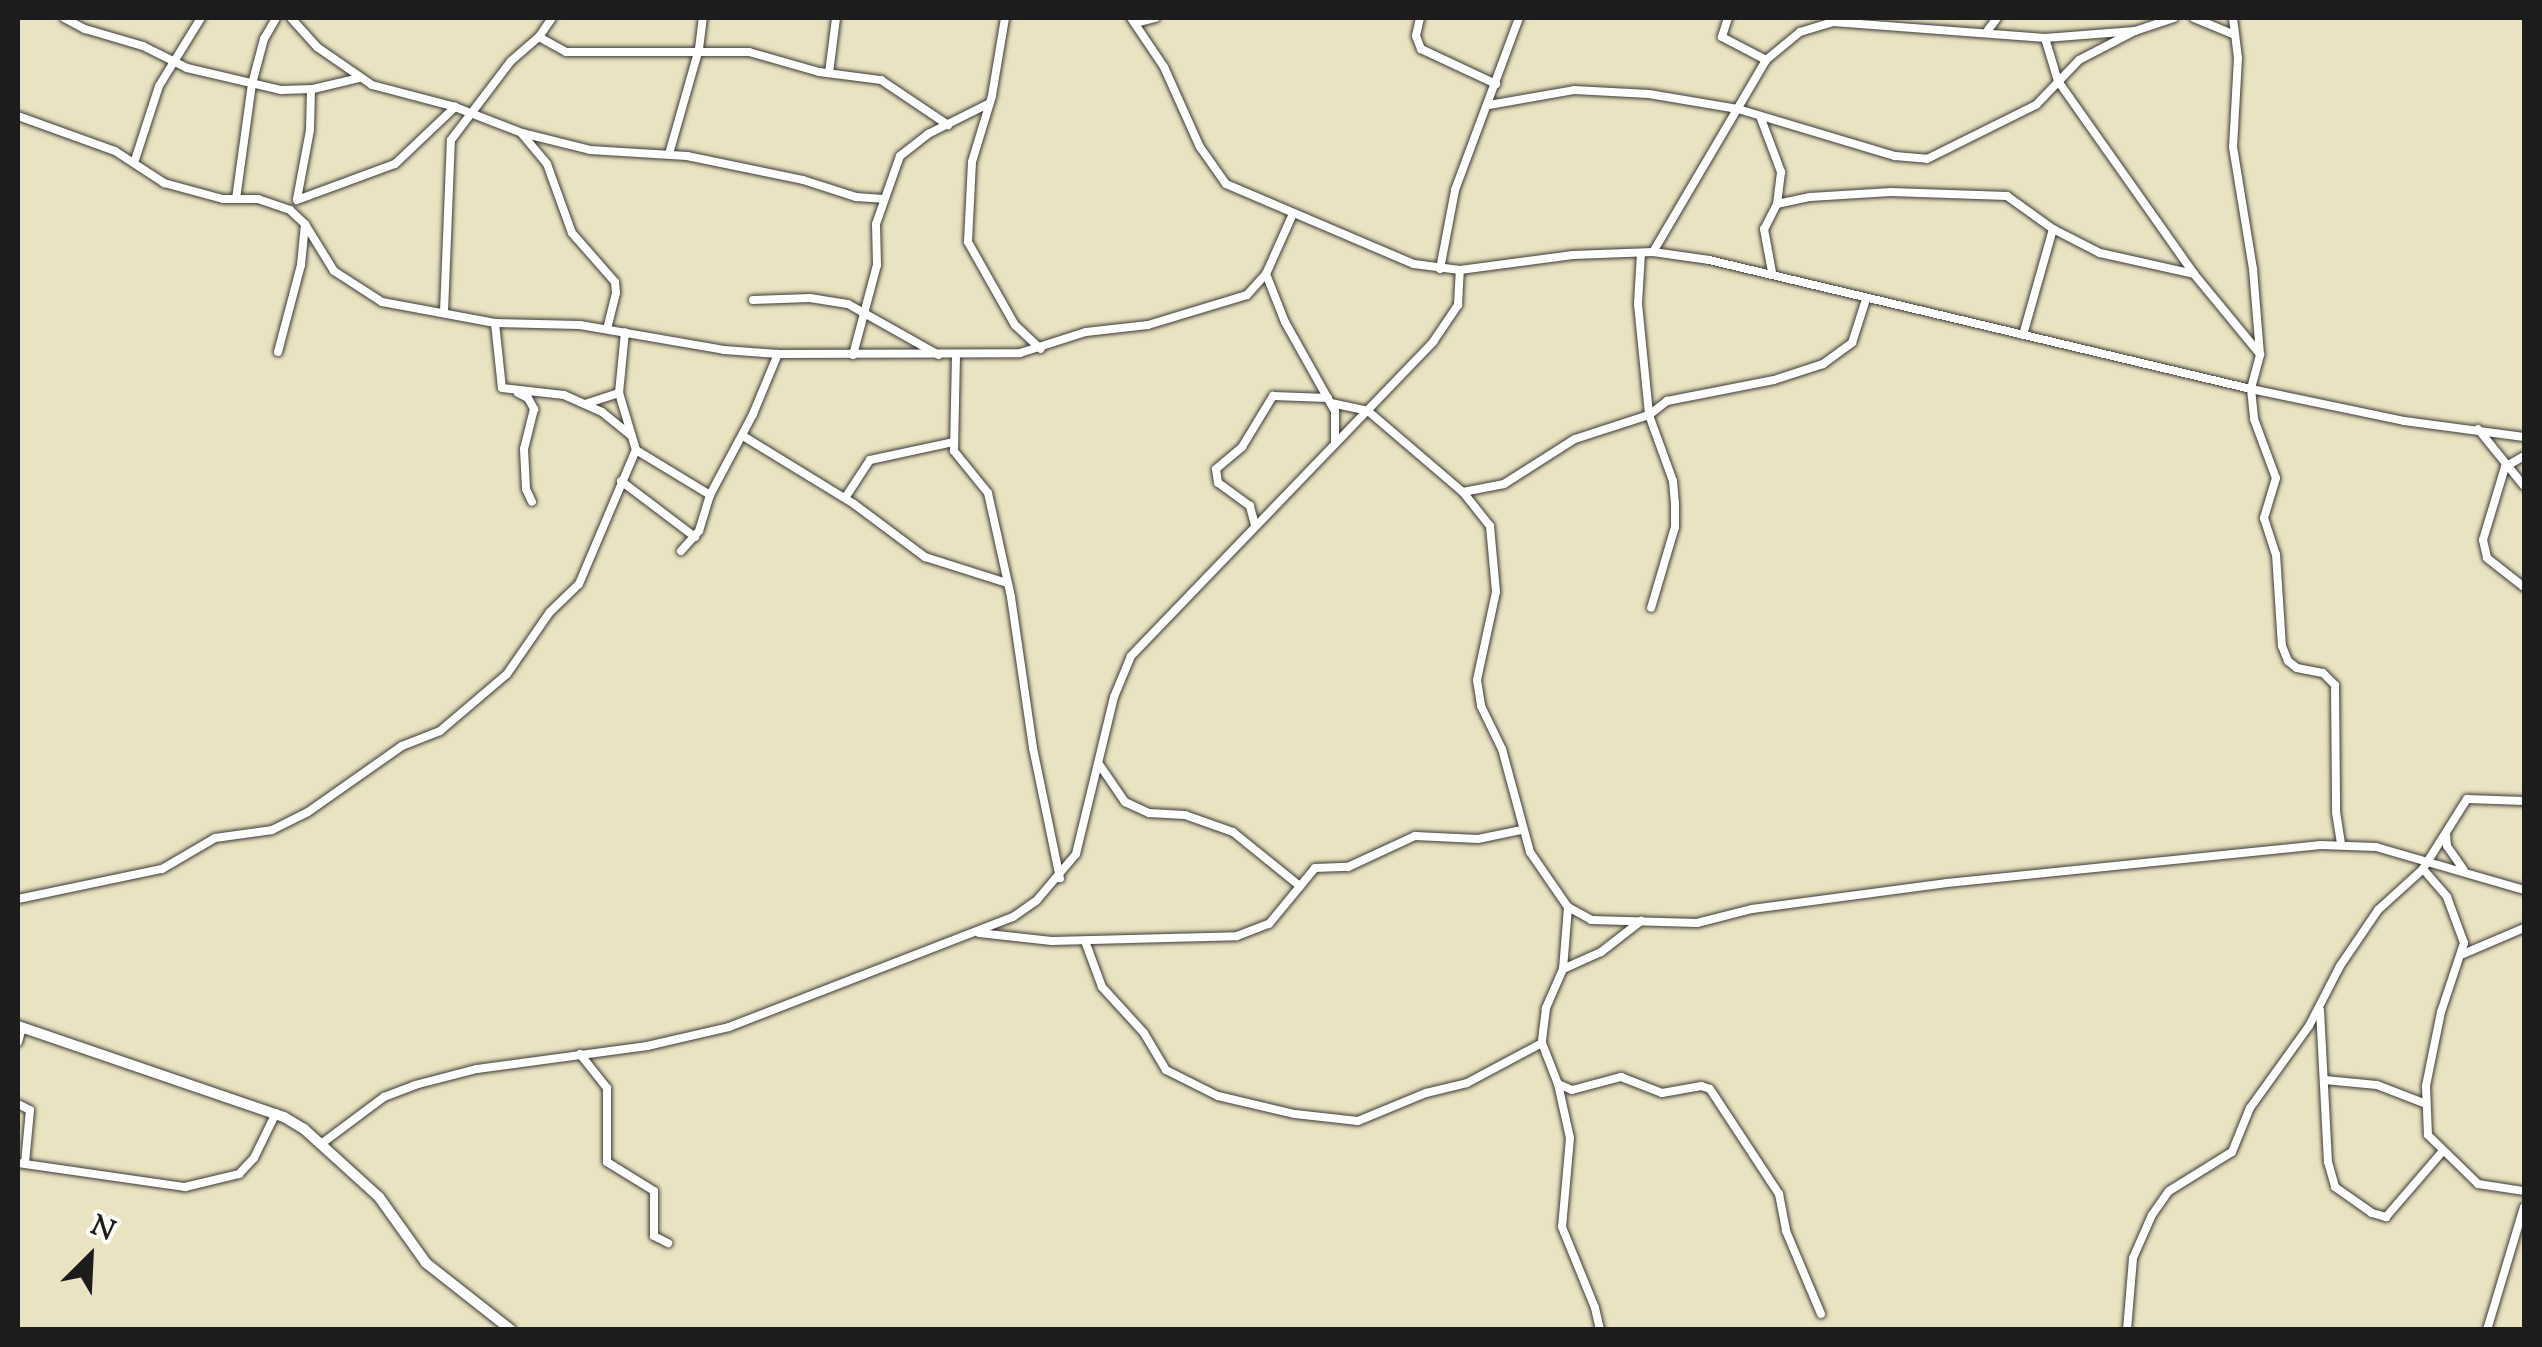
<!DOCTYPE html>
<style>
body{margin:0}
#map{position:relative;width:2542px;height:1347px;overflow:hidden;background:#eae3c2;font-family:"Sorts Mill Goudy",serif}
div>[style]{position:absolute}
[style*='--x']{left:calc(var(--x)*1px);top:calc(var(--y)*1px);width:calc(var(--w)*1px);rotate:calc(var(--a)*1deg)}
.roads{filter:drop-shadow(0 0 2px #3b3a35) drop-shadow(0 0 2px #3b3a35)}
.minor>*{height:8px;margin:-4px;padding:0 4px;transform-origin:4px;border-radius:4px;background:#fff}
.tertiary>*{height:10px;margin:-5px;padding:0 5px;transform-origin:5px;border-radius:5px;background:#fff}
span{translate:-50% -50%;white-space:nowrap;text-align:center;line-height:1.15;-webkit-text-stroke:8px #fdfcf7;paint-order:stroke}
.frame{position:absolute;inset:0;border:20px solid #1c1c1c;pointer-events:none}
.north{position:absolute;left:40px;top:1207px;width:100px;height:100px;-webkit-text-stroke:8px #fdfcf7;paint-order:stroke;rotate:24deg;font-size:28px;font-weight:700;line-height:40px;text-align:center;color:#1c1c1c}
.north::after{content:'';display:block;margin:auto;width:35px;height:45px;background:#1c1c1c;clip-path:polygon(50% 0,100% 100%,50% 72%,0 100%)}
</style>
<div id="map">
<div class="roads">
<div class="minor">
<div style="--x:64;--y:18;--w:24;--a:28"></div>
<div style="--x:85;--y:29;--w:60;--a:16.3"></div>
<div style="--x:143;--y:46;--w:49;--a:26.6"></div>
<div style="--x:187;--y:68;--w:97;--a:13.2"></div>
<div style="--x:281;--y:90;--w:32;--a:-2"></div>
<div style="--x:313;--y:89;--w:47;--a:-13.4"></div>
<div style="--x:291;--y:18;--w:39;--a:48"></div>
<div style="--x:317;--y:47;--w:67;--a:34.6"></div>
<div style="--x:372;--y:85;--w:86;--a:14.8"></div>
<div style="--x:455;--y:107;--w:72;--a:21.2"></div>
<div style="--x:522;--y:133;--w:70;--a:14"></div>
<div style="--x:590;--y:150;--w:97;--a:3.5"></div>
<div style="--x:687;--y:156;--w:118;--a:11.7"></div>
<div style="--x:803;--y:180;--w:56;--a:17.8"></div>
<div style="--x:856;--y:197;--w:27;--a:4"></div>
<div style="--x:1005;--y:18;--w:79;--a:99.5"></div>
<div style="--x:992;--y:96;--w:69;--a:106.9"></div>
<div style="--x:972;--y:162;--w:80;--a:92.9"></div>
<div style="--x:968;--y:242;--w:95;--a:60.5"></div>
<div style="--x:1015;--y:325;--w:35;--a:43"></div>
<div style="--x:1131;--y:18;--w:59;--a:56"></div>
<div style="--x:1164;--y:67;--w:88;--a:65.8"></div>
<div style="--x:1200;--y:147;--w:45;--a:54.9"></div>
<div style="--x:1226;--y:184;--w:204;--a:23.1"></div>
<div style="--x:1414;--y:264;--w:46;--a:7.4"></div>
<div style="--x:1460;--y:270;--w:114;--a:-7.6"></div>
<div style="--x:1573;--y:255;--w:80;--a:-2.1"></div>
<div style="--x:1653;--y:252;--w:57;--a:8.1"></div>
<div style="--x:1709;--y:260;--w:557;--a:13.39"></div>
<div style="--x:2251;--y:389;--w:156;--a:11.8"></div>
<div style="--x:2404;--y:421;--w:121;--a:7.6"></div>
<div style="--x:1420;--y:18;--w:18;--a:103"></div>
<div style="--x:1416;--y:36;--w:14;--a:69"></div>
<div style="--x:1421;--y:49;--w:83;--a:25"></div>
<div style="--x:1728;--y:18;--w:20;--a:108"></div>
<div style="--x:1722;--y:37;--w:50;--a:27.6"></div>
<div style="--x:2194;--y:18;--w:44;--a:22.5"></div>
<div style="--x:2233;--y:18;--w:40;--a:82.9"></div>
<div style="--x:2238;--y:58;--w:89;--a:93.2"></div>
<div style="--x:2233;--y:147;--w:124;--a:80.7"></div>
<div style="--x:2253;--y:269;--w:86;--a:85.3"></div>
<div style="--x:2260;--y:355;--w:35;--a:105"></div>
<div style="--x:2251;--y:389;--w:30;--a:84"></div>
<div style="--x:2254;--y:419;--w:63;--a:69.6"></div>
<div style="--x:2276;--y:478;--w:42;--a:106.7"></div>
<div style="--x:2264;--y:518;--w:38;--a:72"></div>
<div style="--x:2276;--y:554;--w:92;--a:86.3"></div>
<div style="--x:2282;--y:646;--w:16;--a:68"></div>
<div style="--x:2288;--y:661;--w:11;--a:38"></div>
<div style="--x:2297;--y:668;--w:26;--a:11"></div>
<div style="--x:2323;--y:673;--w:17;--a:45"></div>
<div style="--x:2335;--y:685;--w:127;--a:89.5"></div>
<div style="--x:2336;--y:812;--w:32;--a:81"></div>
<div style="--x:1135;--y:23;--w:21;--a:-14"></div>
<div style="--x:1988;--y:30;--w:15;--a:-53"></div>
<div style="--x:539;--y:37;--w:31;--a:29"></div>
<div style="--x:566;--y:52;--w:183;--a:0"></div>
<div style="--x:749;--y:52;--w:73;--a:15.9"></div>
<div style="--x:819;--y:72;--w:63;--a:7.4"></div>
<div style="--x:881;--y:80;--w:81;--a:33.9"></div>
<div style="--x:2045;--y:38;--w:45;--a:73.2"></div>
<div style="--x:2058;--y:81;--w:236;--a:54.8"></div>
<div style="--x:2194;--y:274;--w:104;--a:50.5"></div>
<div style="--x:829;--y:73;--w:55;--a:-82.7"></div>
<div style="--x:1489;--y:105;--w:86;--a:-10"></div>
<div style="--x:1574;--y:90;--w:75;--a:3.1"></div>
<div style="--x:1649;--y:94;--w:90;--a:9.6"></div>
<div style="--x:1738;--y:109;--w:164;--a:16.7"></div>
<div style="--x:1895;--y:156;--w:32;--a:5"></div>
<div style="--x:1927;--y:159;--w:122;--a:-26.4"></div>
<div style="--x:2036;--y:105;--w:62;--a:-46.3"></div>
<div style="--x:2079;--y:60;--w:63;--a:-27.4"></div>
<div style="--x:18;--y:116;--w:103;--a:19.8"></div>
<div style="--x:115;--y:151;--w:59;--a:33.1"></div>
<div style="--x:164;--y:183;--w:61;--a:15.2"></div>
<div style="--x:223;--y:199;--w:35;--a:0"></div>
<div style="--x:258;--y:199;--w:34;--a:19"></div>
<div style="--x:290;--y:210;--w:21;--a:43"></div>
<div style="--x:305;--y:224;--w:55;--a:58.3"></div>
<div style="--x:334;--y:271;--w:57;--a:32.9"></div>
<div style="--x:382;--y:302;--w:115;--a:10.5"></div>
<div style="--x:495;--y:323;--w:85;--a:1.3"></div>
<div style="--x:580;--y:325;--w:146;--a:9.8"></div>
<div style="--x:724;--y:350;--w:54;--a:4.2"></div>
<div style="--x:778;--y:354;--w:242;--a:-0.2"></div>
<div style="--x:1020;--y:353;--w:69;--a:-17.7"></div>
<div style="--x:1086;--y:332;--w:62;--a:-6.4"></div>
<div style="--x:1148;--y:325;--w:103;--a:-16.9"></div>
<div style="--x:1247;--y:295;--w:28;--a:-48"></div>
<div style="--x:1266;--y:274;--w:64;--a:-65.9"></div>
<div style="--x:1760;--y:116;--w:60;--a:69.4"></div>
<div style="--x:1781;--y:172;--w:32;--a:97"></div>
<div style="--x:1777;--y:204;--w:28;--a:117"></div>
<div style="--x:1764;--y:229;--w:44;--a:79.5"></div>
<div style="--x:522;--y:134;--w:39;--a:50"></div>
<div style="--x:547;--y:164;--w:73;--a:70.1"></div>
<div style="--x:572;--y:233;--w:65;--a:48.7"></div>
<div style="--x:615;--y:282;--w:11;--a:85"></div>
<div style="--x:616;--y:293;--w:37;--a:104"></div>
<div style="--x:669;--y:154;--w:109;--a:-74.1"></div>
<div style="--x:699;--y:49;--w:31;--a:-83"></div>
<div style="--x:135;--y:160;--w:78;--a:-72"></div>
<div style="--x:159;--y:86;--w:80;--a:-58.3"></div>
<div style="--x:236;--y:199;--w:116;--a:-82.1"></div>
<div style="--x:252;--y:84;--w:47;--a:-75.1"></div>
<div style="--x:264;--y:39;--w:24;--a:-60"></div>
<div style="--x:297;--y:199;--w:70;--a:-79.3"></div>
<div style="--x:310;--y:130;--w:41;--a:-88.6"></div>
<div style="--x:297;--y:200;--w:104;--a:-20.2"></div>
<div style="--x:395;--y:164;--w:83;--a:-43.5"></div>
<div style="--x:1777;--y:204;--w:34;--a:-12"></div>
<div style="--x:1810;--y:197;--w:81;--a:-3.5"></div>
<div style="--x:1891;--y:192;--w:116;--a:2"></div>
<div style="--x:2007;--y:196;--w:57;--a:35.7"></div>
<div style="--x:2053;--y:229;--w:53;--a:27.1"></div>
<div style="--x:2100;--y:253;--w:96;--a:12.6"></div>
<div style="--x:1653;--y:252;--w:223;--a:-59.5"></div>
<div style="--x:1766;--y:60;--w:44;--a:-39.5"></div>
<div style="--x:1800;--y:32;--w:34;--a:-17"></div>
<div style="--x:1833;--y:22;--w:213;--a:4.3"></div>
<div style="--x:2045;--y:38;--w:90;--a:-4.4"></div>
<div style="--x:2135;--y:31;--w:41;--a:-18.4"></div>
<div style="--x:1641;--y:253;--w:51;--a:93.4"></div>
<div style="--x:1638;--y:304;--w:112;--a:84.3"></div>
<div style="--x:1649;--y:415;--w:70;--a:70"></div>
<div style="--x:1673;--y:481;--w:23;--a:85"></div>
<div style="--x:1675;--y:504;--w:23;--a:90"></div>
<div style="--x:1675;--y:527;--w:84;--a:106.5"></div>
<div style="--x:1440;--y:269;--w:80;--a:-79.2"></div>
<div style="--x:1455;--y:190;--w:184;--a:-69.6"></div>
<div style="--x:1266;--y:274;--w:52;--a:68.4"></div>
<div style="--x:1285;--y:322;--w:102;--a:60.7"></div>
<div style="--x:1335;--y:411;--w:32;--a:90"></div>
<div style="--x:753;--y:300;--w:57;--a:-2"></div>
<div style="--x:810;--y:298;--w:38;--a:9"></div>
<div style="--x:848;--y:304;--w:104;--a:29.3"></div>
<div style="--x:444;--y:312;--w:172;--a:-87.7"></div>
<div style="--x:451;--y:140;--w:99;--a:-52.8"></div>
<div style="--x:511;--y:61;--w:37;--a:-41"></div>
<div style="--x:539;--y:37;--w:23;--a:-56"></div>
<div style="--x:495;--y:323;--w:65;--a:83.9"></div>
<div style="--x:502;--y:388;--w:62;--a:6.4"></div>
<div style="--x:564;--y:395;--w:42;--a:24.1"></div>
<div style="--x:602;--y:412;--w:38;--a:39"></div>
<div style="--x:2023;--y:335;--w:110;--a:-74.2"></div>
<div style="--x:278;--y:352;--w:90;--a:-75.2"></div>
<div style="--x:301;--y:265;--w:41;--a:-84.4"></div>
<div style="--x:853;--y:355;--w:93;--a:-75.1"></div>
<div style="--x:877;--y:265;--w:41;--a:-91.4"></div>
<div style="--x:876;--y:224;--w:72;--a:-70.6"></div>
<div style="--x:900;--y:156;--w:36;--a:-38"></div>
<div style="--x:928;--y:134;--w:67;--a:-26.6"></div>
<div style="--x:956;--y:355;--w:96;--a:91.2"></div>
<div style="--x:954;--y:451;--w:54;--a:51"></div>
<div style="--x:988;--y:493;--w:107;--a:77.5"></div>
<div style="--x:1011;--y:597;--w:153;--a:81.7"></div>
<div style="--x:1033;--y:748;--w:133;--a:78.3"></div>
<div style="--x:518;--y:393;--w:11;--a:27"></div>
<div style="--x:528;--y:398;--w:13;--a:61"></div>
<div style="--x:534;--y:409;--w:41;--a:104"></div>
<div style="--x:524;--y:449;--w:40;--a:87.1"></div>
<div style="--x:526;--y:489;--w:14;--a:65"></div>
<div style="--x:1331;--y:403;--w:38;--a:12"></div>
<div style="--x:1368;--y:411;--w:125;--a:40.5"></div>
<div style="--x:1463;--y:492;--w:43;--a:51.5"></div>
<div style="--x:1490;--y:526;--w:66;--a:84.8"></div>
<div style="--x:1496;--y:592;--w:90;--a:102.2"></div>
<div style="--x:1477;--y:680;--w:26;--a:81"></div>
<div style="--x:1481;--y:706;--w:48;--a:64"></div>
<div style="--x:1502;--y:749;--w:107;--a:74.8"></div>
<div style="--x:1530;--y:852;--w:67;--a:55.4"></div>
<div style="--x:1568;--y:907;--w:26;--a:29"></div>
<div style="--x:1591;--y:920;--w:106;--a:1.6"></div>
<div style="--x:1697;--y:923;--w:57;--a:-14.3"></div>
<div style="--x:1752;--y:909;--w:197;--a:-7.6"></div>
<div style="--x:1947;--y:883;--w:376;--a:-5.8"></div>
<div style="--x:2321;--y:845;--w:55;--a:2.1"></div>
<div style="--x:2376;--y:847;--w:154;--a:16.2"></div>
<div style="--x:585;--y:404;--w:36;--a:-18"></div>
<div style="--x:2478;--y:429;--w:73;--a:51.1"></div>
<div style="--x:743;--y:436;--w:130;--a:31.5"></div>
<div style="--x:854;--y:504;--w:89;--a:36.7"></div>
<div style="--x:925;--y:557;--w:86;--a:17.6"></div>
<div style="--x:636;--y:450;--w:87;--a:31.3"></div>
<div style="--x:2524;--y:456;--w:22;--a:150"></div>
<div style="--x:2505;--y:467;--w:76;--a:106.8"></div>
<div style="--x:2483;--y:540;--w:18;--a:77"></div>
<div style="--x:2487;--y:558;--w:47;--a:38.1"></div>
<div style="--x:621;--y:481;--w:93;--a:37.1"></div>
<div style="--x:1463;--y:492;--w:42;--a:-11"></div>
<div style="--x:1504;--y:484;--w:84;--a:-32.4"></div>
<div style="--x:1575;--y:439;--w:78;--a:-18"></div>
<div style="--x:1649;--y:415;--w:23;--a:-38"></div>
<div style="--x:1667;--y:401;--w:109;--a:-11.1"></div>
<div style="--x:1774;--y:380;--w:52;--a:-18.1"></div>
<div style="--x:1823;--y:364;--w:36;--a:-36"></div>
<div style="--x:1852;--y:343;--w:46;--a:-72.3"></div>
<div style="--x:845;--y:498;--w:45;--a:-56.7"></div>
<div style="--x:870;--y:460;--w:85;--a:-12.2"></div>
<div style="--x:1255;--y:525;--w:20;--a:-105"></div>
<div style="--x:1250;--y:506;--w:39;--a:-144"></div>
<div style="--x:1218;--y:483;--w:14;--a:-98"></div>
<div style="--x:1216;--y:469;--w:34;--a:-40"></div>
<div style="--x:1242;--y:447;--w:60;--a:-58.7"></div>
<div style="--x:1273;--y:396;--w:55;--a:2.1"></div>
<div style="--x:681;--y:551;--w:27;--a:-48"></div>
<div style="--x:699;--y:531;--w:38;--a:-73"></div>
<div style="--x:710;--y:495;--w:92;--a:-62"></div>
<div style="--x:753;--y:414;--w:65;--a:-67.4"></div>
<div style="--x:1099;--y:764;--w:46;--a:55.6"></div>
<div style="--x:1125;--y:802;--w:26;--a:25"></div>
<div style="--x:1149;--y:813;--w:36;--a:3"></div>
<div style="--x:1185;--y:815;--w:51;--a:19.5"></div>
<div style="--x:1233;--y:832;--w:86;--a:38.9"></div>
<div style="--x:2524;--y:801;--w:57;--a:-178"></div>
<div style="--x:2467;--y:799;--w:83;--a:122.2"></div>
<div style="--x:2423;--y:869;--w:37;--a:49"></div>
<div style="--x:2447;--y:897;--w:49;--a:69.7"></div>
<div style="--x:2464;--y:943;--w:73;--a:108.4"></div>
<div style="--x:2441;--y:1012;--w:76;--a:101.5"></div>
<div style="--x:2426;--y:1086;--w:49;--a:87.7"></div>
<div style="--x:2428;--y:1135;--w:70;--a:44.4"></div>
<div style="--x:2478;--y:1184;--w:47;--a:8.7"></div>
<div style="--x:2446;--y:834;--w:12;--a:85"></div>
<div style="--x:2447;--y:846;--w:29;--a:55"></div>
<div style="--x:18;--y:899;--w:147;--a:-11.8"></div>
<div style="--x:162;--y:869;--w:61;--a:-30.3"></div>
<div style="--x:215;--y:838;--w:58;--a:-8"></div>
<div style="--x:272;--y:830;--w:40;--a:-26.6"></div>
<div style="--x:308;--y:812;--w:115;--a:-35.1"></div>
<div style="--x:402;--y:746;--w:41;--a:-21.5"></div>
<div style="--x:440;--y:731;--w:88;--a:-40.4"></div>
<div style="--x:507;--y:674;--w:75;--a:-55.3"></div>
<div style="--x:550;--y:612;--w:40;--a:-44"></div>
<div style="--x:579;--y:584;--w:146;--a:-67"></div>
<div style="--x:636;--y:450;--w:59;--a:-106.6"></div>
<div style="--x:619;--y:393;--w:61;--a:-84.4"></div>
<div style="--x:1568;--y:907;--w:62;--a:94.6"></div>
<div style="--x:1563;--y:969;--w:43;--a:113.6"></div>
<div style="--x:1546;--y:1008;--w:35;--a:97"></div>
<div style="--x:1542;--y:1043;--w:44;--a:68.7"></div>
<div style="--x:1558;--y:1084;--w:55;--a:77.5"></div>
<div style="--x:1570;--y:1138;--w:89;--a:95.1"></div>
<div style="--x:1562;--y:1227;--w:87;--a:67.8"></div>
<div style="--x:1595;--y:1308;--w:23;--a:77"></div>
<div style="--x:979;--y:933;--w:73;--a:6.3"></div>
<div style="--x:1052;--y:941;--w:185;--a:-1.5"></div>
<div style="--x:1237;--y:936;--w:34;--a:-21"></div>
<div style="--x:1269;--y:924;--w:72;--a:-50.6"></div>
<div style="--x:1315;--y:868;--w:33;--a:-2"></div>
<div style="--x:1348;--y:867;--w:74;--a:-24.8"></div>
<div style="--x:1415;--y:836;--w:63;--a:2.7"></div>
<div style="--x:1478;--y:839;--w:45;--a:-11.6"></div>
<div style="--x:1085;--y:941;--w:49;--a:69.7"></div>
<div style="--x:1102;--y:987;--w:62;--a:47.6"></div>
<div style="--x:1144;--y:1033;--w:43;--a:59.3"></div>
<div style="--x:1166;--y:1070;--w:58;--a:26.6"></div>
<div style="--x:1218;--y:1096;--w:79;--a:13.2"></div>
<div style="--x:1295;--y:1114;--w:63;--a:6.3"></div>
<div style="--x:1358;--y:1121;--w:74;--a:-22.4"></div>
<div style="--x:1426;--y:1093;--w:42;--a:-13.7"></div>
<div style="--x:1467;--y:1083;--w:85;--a:-28.1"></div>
<div style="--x:2463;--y:954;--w:66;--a:-23.1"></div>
<div style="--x:1563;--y:969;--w:42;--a:-24.1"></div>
<div style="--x:1601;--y:952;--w:51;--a:-37.8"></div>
<div style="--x:2320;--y:1010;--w:152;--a:87"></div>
<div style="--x:2328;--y:1162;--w:26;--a:74"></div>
<div style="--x:2335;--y:1187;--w:45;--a:35.1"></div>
<div style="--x:2372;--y:1213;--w:15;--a:16"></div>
<div style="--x:2386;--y:1217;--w:86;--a:-49.3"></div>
<div style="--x:18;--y:1042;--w:15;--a:-74"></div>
<div style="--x:580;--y:1054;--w:43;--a:51.5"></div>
<div style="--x:607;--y:1088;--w:74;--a:90"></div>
<div style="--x:607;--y:1162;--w:55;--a:31.7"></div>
<div style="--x:654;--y:1191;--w:45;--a:90"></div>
<div style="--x:654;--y:1236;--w:16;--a:27"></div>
<div style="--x:2325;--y:1080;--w:52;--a:5.5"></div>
<div style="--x:2377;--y:1085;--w:50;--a:21"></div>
<div style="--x:1558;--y:1084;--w:15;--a:23"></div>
<div style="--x:1572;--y:1090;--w:51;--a:-14.9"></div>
<div style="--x:1621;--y:1077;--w:44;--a:21.3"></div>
<div style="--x:1662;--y:1093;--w:40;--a:-10"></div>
<div style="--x:1701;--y:1086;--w:9;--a:18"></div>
<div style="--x:1710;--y:1089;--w:126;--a:56.7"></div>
<div style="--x:1779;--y:1194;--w:38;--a:79"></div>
<div style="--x:1786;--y:1231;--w:90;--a:67.1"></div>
<div style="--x:18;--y:1104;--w:13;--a:27"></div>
<div style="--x:30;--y:1110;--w:53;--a:95.4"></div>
<div style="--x:321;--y:1144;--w:79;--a:-36.7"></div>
<div style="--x:384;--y:1097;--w:33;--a:-21"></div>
<div style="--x:415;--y:1085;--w:64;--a:-14.5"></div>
<div style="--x:477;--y:1069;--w:172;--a:-7.7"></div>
<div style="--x:647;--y:1046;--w:84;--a:-13"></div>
<div style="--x:729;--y:1027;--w:305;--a:-21.2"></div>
<div style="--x:1013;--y:917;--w:29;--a:-35"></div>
<div style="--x:1037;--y:900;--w:60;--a:-49.7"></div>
<div style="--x:1076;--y:854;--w:162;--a:-76.4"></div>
<div style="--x:1114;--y:697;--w:44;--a:-67.5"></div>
<div style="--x:1131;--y:656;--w:436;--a:-46.1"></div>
<div style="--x:1433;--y:342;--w:45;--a:-56"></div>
<div style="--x:1458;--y:305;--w:35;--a:-87"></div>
<div style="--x:18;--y:1163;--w:169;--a:8.2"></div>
<div style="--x:185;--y:1187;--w:56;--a:-13.5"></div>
<div style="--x:239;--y:1174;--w:22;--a:-47"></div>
<div style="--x:254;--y:1158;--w:50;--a:-63.9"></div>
<div style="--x:2127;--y:1330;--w:72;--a:-85.2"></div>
<div style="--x:2133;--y:1258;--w:47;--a:-66.2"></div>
<div style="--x:2152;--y:1215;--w:29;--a:-55"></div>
<div style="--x:2169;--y:1191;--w:74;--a:-31.8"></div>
<div style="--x:2232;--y:1152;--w:48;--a:-67.8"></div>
<div style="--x:2250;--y:1108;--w:101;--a:-54.3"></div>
<div style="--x:2309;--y:1026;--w:68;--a:-62.7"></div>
<div style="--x:2340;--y:966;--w:68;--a:-55.8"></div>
<div style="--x:2378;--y:910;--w:61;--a:-42.3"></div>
<div style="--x:2487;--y:1330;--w:128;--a:-73.3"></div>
</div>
<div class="tertiary">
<div style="--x:18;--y:1026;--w:281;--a:18.9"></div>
<div style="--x:284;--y:1117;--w:23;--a:31"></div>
<div style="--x:304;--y:1129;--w:101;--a:42.2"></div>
<div style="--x:379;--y:1197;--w:81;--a:54.5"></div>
<div style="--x:426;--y:1263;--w:108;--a:38.2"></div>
</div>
</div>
<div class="frame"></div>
<div class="north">N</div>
</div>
